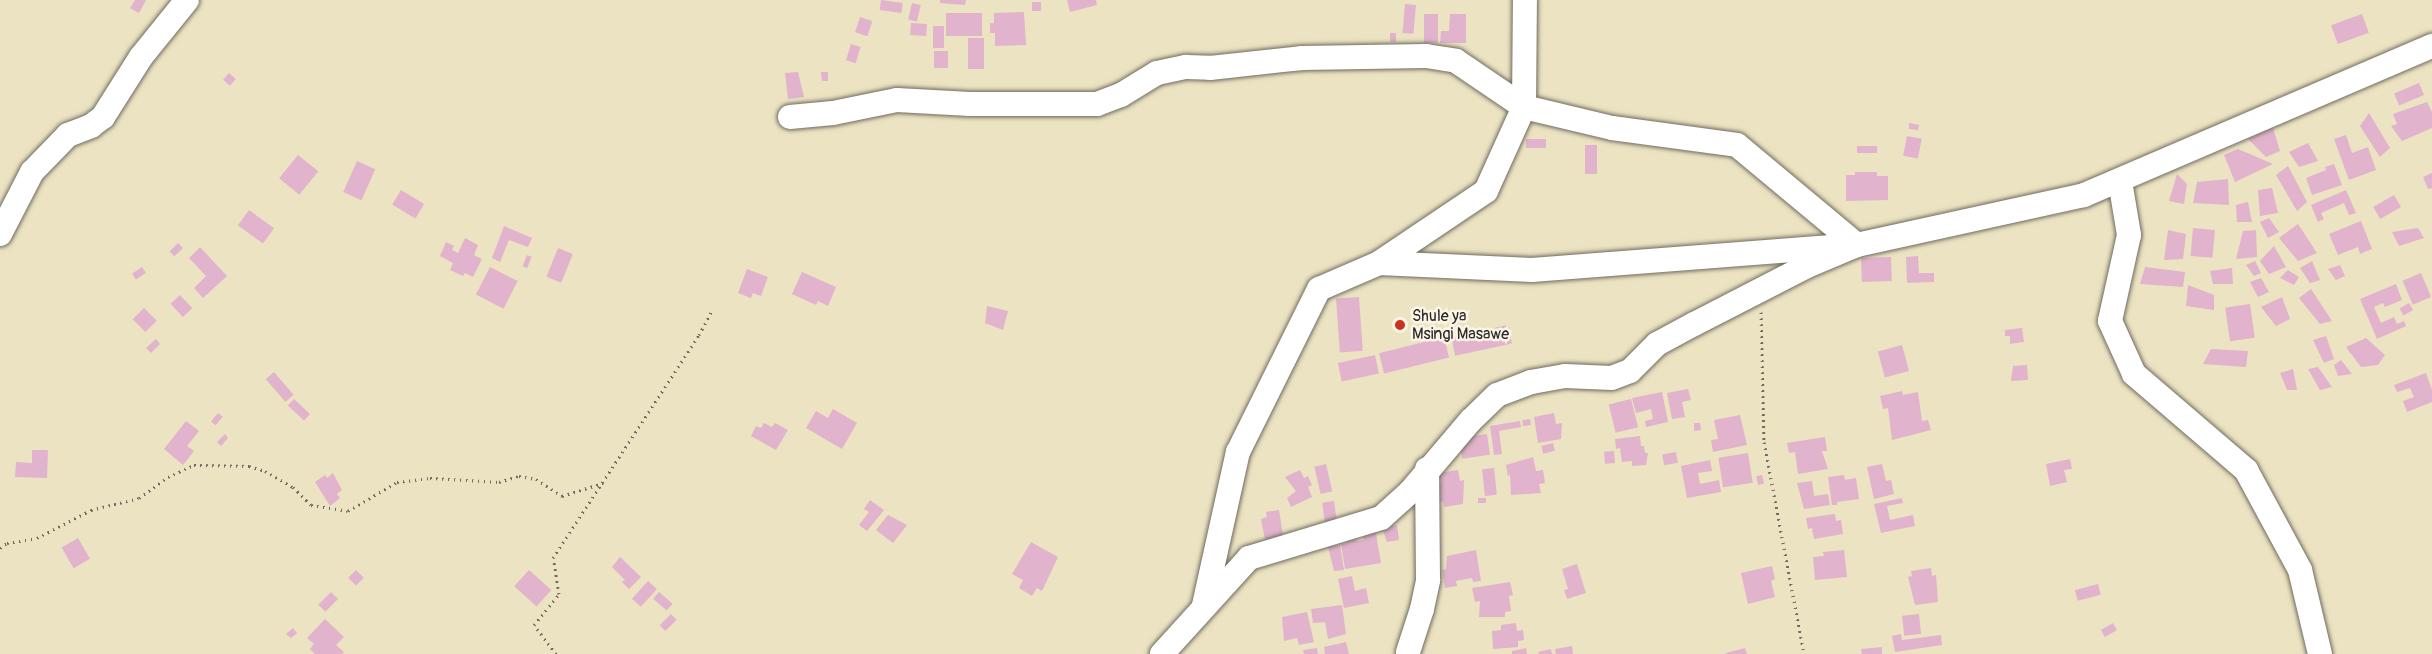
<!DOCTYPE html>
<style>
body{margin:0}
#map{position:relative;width:2432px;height:654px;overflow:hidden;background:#ece3c2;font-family:Pangolin,sans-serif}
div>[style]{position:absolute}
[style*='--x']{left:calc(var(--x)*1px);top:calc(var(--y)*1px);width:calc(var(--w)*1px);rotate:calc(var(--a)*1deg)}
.building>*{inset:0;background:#e1b3cc;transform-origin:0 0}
.path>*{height:3px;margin-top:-1.5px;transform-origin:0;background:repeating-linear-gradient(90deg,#6f6b60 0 1.5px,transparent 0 6px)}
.roads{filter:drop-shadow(0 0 2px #6f6b60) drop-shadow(0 0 2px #6f6b60)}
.minor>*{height:24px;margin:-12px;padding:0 12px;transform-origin:12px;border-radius:12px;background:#fff}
.dots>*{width:16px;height:16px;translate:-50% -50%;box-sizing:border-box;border:3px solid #fcf5e5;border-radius:50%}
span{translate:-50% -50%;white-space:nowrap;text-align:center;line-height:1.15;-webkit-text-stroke:5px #fcf5e5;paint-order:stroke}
.poi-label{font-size:16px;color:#2b2b2b}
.left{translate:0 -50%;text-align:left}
</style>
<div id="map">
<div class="building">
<div style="clip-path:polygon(135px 0,146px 0,139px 13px,130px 8px)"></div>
<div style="left:881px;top:0;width:22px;height:10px;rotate:8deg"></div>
<div style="clip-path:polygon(940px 0,966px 0,965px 5px,940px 3px)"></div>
<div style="clip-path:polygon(1067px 0,1096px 0,1097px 5px,1070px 12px)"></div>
<div style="left:1032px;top:2px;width:9px;height:9px"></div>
<div style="left:912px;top:3px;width:9px;height:17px;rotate:13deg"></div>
<div style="left:1405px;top:4px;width:11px;height:29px;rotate:5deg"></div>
<div style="clip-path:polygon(1024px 12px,1026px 45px,995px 46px,995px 33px,990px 33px,990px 23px,994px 23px,994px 13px)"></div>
<div style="left:946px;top:13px;width:36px;height:23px"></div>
<div style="left:1424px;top:14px;width:14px;height:29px"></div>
<div style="clip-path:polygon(1450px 14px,1466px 14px,1466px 43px,1440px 43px,1441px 31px,1449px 31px)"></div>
<div style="left:2362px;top:14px;width:20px;height:33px;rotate:70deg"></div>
<div style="left:860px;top:17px;width:13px;height:16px;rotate:18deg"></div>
<div style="left:911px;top:23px;width:16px;height:12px;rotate:4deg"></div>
<div style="left:933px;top:26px;width:11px;height:22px"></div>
<div style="left:1390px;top:33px;width:6px;height:9px"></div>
<div style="left:968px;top:38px;width:16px;height:31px"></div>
<div style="left:851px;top:44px;width:10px;height:17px;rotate:17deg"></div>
<div style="left:934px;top:51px;width:14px;height:17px"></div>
<div style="clip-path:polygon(798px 72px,804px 97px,788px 99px,785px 73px)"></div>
<div style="clip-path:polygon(821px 72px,828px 72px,828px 81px,822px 81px)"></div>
<div style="left:229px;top:73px;width:9px;height:9px;rotate:41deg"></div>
<div style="left:2419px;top:83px;width:13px;height:27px;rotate:67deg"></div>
<div style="clip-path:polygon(2427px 102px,2432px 112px,2432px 128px,2402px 141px,2391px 126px,2397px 124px,2393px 114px)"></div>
<div style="clip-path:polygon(2369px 113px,2390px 148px,2380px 157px,2360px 126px)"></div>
<div style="clip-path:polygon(1909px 123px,1919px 125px,1918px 130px,1909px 129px)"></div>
<div style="clip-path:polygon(2273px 128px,2280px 151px,2266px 157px,2248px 139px)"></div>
<div style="clip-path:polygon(2346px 135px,2352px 153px,2368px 147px,2376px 170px,2349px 180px,2334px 139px)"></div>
<div style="left:1907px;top:136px;width:15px;height:20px;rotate:11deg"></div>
<div style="left:1526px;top:139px;width:20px;height:9px"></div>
<div style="clip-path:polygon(2308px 143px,2318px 161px,2299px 167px,2289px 152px)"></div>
<div style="left:1585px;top:145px;width:12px;height:29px"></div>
<div style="left:1857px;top:146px;width:20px;height:7px"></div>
<div style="clip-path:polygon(2238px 149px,2273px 164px,2235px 182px,2224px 155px)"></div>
<div style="left:298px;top:155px;width:26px;height:30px;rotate:39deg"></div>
<div style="left:357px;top:161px;width:20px;height:34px;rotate:24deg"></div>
<div style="clip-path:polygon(2334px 164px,2342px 185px,2312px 195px,2306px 178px,2326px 170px,2325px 167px)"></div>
<div style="clip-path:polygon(2288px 166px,2307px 202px,2297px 211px,2276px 175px)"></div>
<div style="clip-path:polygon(1855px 172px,1877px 172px,1877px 176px,1888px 176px,1888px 200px,1846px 201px,1846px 175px,1855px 175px)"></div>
<div style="clip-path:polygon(2432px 173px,2432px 188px,2428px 189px,2423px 177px)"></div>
<div style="clip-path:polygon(2177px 174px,2187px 184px,2184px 204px,2169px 201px)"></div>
<div style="clip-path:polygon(2228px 179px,2229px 205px,2193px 203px,2197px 182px)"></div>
<div style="clip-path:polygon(2272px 188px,2278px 213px,2260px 216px,2258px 190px)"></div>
<div style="left:401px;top:190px;width:27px;height:17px;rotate:31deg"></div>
<div style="clip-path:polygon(2346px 190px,2356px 213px,2349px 215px,2344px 203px,2321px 213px,2324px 219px,2318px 222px,2311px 205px)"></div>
<div style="left:2394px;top:195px;width:14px;height:24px;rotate:60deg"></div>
<div style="clip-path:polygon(2248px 202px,2252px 222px,2237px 222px,2236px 205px)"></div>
<div style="left:249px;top:210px;width:31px;height:19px;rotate:36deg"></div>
<div style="clip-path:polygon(2269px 218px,2279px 232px,2268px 238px,2260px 222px)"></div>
<div style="clip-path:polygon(2361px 221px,2372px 249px,2360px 254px,2358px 247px,2338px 255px,2329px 234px)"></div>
<div style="clip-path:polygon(2298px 224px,2317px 253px,2298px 261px,2279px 238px)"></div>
<div style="clip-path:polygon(504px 226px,532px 238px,528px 247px,509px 240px,500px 262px,492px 258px)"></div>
<div style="left:2193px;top:228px;width:22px;height:28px;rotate:5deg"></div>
<div style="clip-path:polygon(2418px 228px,2424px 238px,2399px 246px,2392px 232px)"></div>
<div style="clip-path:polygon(2168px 230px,2186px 234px,2183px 259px,2164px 260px)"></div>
<div style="clip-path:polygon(2256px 230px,2257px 257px,2236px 259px,2243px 231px)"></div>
<div style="clip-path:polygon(465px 238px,478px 245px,474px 255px,482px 259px,473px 277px,465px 273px,463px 276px,450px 270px,453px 263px,440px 256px,446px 242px,454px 246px,452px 250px,458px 253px)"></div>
<div style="left:178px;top:243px;width:7px;height:12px;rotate:45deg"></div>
<div style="clip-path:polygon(2274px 246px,2286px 267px,2269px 274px,2260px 261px)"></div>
<div style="clip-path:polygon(200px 247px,227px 276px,203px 298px,194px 288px,206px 276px,189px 258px)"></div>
<div style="left:558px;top:248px;width:16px;height:31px;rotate:22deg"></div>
<div style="left:527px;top:255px;width:5px;height:12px;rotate:22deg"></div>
<div style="clip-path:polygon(1918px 256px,1919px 273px,1934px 273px,1934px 282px,1907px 283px,1906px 257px)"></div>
<div style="left:1891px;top:257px;width:24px;height:30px;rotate:88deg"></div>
<div style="clip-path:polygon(2255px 261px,2261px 273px,2254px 276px,2246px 265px)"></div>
<div style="clip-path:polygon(2312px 261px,2320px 280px,2310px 283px,2300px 268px)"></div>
<div style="clip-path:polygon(2340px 265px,2345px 276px,2336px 280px,2328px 269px)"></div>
<div style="left:142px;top:267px;width:7px;height:12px;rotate:56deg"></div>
<div style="left:490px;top:267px;width:31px;height:31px;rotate:27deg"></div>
<div style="clip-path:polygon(2145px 267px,2185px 272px,2183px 287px,2140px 284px)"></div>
<div style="clip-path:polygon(2232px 268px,2233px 284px,2213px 284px,2210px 271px)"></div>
<div style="clip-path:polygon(747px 269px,768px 277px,761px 296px,753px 293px,751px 298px,738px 293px)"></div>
<div style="clip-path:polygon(2288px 270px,2299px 277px,2294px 285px,2280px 278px)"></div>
<div style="clip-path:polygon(802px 272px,836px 287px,828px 306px,818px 301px,816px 305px,792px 294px)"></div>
<div style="left:2421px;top:273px;width:26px;height:20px;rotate:67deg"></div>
<div style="clip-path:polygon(2261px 278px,2269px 292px,2258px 297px,2250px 282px)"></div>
<div style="clip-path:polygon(2396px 284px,2402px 300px,2385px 307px,2383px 303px,2374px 307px,2381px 323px,2394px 317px,2397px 324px,2404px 321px,2406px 326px,2377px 339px,2360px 299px)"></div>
<div style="clip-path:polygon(2188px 285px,2214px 295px,2214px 310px,2186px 306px)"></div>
<div style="clip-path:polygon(2311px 289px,2332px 321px,2320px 324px,2299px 298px)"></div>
<div style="left:180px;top:295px;width:18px;height:13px;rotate:47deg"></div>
<div style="left:1359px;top:297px;width:54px;height:23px;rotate:86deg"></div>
<div style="clip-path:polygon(2282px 297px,2290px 319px,2276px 326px,2261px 307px)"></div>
<div style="left:2409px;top:303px;width:8px;height:11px;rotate:60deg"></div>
<div style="left:2250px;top:304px;width:34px;height:25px;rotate:82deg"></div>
<div style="clip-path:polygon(987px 306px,1008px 311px,1003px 330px,985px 323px)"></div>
<div style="left:144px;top:308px;width:18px;height:16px;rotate:45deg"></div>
<div style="left:1508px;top:325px;width:19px;height:58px;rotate:78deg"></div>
<div style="clip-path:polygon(2022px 328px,2024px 342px,2010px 344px,2010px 336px,2005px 336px,2005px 330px)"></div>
<div style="clip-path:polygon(2326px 336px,2334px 359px,2324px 363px,2313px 340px)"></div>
<div style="left:1444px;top:337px;width:21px;height:67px;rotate:76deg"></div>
<div style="clip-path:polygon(2366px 338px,2385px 355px,2378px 365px,2361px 367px,2346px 347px)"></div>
<div style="clip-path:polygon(156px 339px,160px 344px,151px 353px,146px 348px)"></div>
<div style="left:1902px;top:345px;width:27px;height:25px;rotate:75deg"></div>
<div style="clip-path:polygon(2211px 349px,2248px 351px,2246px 367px,2203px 364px)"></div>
<div style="left:1375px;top:355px;width:19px;height:38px;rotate:78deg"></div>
<div style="clip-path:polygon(2341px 360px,2352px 374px,2338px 376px,2334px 365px)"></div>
<div style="clip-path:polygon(2027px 365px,2028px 380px,2011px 381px,2013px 366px)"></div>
<div style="clip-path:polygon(2318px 367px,2332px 387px,2320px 390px,2308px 369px)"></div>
<div style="clip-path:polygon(2293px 369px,2297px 390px,2287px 390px,2280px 373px)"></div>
<div style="left:274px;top:372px;width:30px;height:11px;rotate:49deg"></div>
<div style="clip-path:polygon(2426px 373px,2432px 390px,2432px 402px,2407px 412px,2403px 401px,2414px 397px,2410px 388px,2397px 392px,2394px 385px)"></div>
<div style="clip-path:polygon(1688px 389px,1691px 400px,1682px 402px,1685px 417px,1672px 419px,1667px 393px)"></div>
<div style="clip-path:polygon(1902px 391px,1903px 395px,1918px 392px,1922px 421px,1928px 420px,1931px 430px,1892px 440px,1888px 408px,1883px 409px,1880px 396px)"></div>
<div style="clip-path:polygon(1662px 392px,1668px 422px,1646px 427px,1645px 421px,1653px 419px,1651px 409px,1636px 413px,1632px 398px)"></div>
<div style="left:294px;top:399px;width:22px;height:9px;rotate:43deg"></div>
<div style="left:1631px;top:399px;width:29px;height:23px;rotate:76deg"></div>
<div style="clip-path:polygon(833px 409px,857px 423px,842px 449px,806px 428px,816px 411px,828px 418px)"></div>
<div style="left:218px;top:413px;width:6px;height:11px;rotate:39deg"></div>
<div style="clip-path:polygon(1554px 413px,1556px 424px,1562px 423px,1561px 439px,1538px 443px,1534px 417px)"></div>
<div style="clip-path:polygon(1740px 415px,1747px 445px,1713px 452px,1711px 440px,1718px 439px,1714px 420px)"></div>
<div style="left:1530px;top:419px;width:6px;height:8px;rotate:81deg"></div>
<div style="clip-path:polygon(186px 421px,199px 431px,187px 446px,194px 451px,183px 465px,164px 449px)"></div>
<div style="clip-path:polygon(1520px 421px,1521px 427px,1499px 431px,1502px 454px,1494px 455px,1490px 426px)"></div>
<div style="clip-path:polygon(764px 423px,772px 427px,775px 423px,788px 430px,776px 450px,751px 436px,756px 426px,761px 428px)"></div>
<div style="clip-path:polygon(1694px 423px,1700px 423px,1701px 430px,1694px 431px)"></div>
<div style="clip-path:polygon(225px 434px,228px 438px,221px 446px,217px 442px)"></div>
<div style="left:1487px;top:434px;width:21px;height:28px;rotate:82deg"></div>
<div style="clip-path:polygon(1640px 436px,1641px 446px,1644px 446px,1645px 453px,1648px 453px,1646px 465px,1632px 466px,1632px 461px,1622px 462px,1620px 448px,1616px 449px,1615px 439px)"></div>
<div style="clip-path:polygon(1825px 437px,1827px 451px,1822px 451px,1828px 469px,1798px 474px,1795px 452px,1789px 453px,1787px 443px)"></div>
<div style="left:1553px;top:443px;width:8px;height:12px;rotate:76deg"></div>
<div style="clip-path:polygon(32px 450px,48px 450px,47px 478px,15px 477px,16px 462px,32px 463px)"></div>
<div style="left:1614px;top:451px;width:12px;height:10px;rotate:85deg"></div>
<div style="left:1676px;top:452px;width:11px;height:14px;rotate:80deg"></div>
<div style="left:1748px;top:453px;width:30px;height:30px;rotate:81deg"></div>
<div style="clip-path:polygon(1533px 457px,1536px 471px,1543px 470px,1545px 483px,1539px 484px,1541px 493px,1511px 495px,1510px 475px,1508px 476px,1506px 465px)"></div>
<div style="clip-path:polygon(2070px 459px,2072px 469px,2064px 470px,2067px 482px,2050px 486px,2046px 464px)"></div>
<div style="clip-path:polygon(1710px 460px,1712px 471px,1698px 473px,1700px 484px,1719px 480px,1721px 492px,1687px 498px,1681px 466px)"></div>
<div style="left:1326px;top:464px;width:28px;height:12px;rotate:77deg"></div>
<div style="clip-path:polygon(1882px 464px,1886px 481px,1891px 480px,1894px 494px,1874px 499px,1867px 467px)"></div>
<div style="left:1494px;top:468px;width:27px;height:12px;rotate:84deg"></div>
<div style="clip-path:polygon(1300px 470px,1304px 478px,1308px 476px,1312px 485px,1308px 487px,1312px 497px,1291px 507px,1287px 498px,1296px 491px,1285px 477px)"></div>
<div style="clip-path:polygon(1458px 470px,1460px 481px,1464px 480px,1463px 504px,1444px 507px,1443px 501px,1439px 502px,1436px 484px,1441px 483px,1439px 473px)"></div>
<div style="clip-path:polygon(333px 473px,342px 490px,337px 494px,340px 498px,330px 506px,315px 482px,325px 475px,327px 478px)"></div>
<div style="left:1762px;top:475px;width:9px;height:6px;rotate:77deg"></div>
<div style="clip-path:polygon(1844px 475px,1845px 480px,1856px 478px,1859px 499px,1837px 502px,1837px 505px,1832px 505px,1828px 477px)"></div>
<div style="clip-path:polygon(1812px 481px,1814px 496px,1828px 494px,1830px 505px,1804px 509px,1797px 483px)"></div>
<div style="left:1478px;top:498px;width:8px;height:5px"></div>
<div style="clip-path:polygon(1902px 498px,1903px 503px,1887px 506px,1890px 520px,1913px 515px,1915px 526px,1881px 533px,1874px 504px)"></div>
<div style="clip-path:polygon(870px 500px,884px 510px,867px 531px,859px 525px,869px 512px,864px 509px)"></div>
<div style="left:1334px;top:501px;width:27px;height:12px;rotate:82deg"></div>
<div style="clip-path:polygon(1279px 510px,1284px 542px,1266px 545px,1261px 519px,1267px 517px,1266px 512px)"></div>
<div style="clip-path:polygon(1835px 514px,1836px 521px,1841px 520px,1843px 534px,1814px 539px,1812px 528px,1808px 529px,1806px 518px)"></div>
<div style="clip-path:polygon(888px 515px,907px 525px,893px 543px,876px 530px)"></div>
<div style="clip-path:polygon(1397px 525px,1399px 540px,1387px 542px,1382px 528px)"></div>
<div style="clip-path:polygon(1375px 528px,1381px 563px,1345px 569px,1341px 544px,1347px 543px,1346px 538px,1356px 536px,1356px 541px,1364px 540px,1362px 530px)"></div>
<div style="left:78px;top:538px;width:24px;height:19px;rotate:60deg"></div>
<div style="clip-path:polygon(1031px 542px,1058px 557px,1042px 591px,1037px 588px,1032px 596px,1019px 588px,1023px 580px,1012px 574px)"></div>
<div style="clip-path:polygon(1340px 545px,1344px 570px,1334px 571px,1328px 547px)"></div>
<div style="clip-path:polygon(1476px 550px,1481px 581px,1473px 582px,1472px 578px,1456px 581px,1457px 586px,1445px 588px,1442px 570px,1446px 569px,1447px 556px)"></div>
<div style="clip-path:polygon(1844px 550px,1847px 577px,1815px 580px,1813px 557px,1824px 556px,1823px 552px)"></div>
<div style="clip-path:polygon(620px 557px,641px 577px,629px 589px,622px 582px,625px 580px,612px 567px)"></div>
<div style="clip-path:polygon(1577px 564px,1586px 593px,1567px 599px,1564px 590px,1568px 589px,1562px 569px)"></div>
<div style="clip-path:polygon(1772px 566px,1775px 579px,1771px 581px,1775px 597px,1748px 604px,1741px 573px)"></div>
<div style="clip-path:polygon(1931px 568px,1932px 576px,1936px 575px,1938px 602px,1915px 605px,1908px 577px,1912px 576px,1911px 571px)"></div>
<div style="left:356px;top:570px;width:11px;height:11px;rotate:45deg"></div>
<div style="left:529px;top:570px;width:30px;height:22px;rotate:42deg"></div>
<div style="clip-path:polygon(1352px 576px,1355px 591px,1366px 588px,1369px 603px,1344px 608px,1338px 579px)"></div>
<div style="left:648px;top:581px;width:12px;height:24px;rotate:42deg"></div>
<div style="clip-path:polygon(1510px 582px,1513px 595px,1509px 596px,1511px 611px,1505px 612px,1505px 617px,1479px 617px,1480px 601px,1475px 602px,1472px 588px)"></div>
<div style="left:2098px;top:584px;width:11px;height:24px;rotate:75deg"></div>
<div style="left:331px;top:592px;width:10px;height:18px;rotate:45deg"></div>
<div style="left:659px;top:592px;width:18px;height:9px;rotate:41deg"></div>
<div style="clip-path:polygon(1342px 605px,1346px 634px,1328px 639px,1325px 622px,1313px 623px,1311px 609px)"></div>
<div style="clip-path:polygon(1307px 612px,1314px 642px,1299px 645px,1297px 638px,1284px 641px,1282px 617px)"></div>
<div style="left:671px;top:614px;width:8px;height:16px;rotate:45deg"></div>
<div style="left:1919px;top:614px;width:20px;height:17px;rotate:84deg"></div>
<div style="clip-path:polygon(325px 619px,344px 637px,336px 645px,344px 652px,342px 654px,315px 654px,310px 649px,314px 644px,307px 638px)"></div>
<div style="clip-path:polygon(1516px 623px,1517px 631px,1523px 630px,1524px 640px,1518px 641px,1518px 647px,1493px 649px,1492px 631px,1501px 630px,1501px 625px)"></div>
<div style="left:2113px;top:623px;width:8px;height:14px;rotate:60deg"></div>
<div style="clip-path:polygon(293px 628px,297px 633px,291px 638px,286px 634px)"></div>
<div style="clip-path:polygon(1901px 634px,1902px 640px,1941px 635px,1942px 645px,1895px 652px,1892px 636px)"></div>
<div style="clip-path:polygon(1346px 642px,1349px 654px,1325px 654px,1324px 647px)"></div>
<div style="clip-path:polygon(1572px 646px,1573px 654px,1556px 654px,1555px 649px)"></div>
<div style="clip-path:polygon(1882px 647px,1882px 654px,1862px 654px,1861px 649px)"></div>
<div style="clip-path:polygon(1317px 648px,1318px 654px,1304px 654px,1303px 650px)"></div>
<div style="clip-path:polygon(1526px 648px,1527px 654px,1512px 654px,1512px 651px)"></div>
<div style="clip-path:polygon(1745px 648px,1747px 654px,1726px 654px,1726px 653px)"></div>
<div style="clip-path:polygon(1551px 649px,1552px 654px,1539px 654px,1538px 652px)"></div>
</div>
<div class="path">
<div style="--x:1761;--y:312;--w:130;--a:88.7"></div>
<div style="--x:1764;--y:442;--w:216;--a:79.3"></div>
<div style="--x:0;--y:548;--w:9;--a:-36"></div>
<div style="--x:7;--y:543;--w:30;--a:-9"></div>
<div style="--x:37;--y:538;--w:61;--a:-27.4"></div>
<div style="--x:91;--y:510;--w:49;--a:-14"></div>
<div style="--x:139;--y:498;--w:36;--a:-36"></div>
<div style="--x:168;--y:477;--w:29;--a:-25"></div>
<div style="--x:194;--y:465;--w:55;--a:1"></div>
<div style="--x:249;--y:466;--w:17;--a:17"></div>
<div style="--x:265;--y:471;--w:32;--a:30"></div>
<div style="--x:293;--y:487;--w:25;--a:45"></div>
<div style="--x:311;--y:505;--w:37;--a:9"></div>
<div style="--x:348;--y:511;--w:57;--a:-30.6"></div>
<div style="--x:397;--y:482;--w:33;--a:-7"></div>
<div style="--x:430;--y:478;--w:69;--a:3.3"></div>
<div style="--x:499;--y:482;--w:21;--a:-17"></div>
<div style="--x:519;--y:476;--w:17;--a:10"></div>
<div style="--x:536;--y:479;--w:31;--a:33"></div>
<div style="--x:562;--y:496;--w:43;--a:-17.6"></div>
<div style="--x:556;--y:654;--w:36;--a:-127"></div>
<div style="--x:534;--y:625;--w:40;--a:-51"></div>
<div style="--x:559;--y:594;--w:36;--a:-99"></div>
<div style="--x:553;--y:558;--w:267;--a:-56.8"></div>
<div style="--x:699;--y:335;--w:27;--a:-62"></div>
</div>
<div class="roads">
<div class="minor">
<div style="--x:790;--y:117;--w:43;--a:-5.3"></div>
<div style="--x:833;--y:113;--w:65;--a:-11.5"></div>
<div style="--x:897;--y:100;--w:73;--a:3.1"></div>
<div style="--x:970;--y:104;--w:127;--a:0"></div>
<div style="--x:1097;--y:104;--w:26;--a:-21"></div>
<div style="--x:1121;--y:95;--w:42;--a:-31.4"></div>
<div style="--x:1157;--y:73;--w:30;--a:-12"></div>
<div style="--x:1186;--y:67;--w:24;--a:2"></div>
<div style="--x:1210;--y:68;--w:93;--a:-6.2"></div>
<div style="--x:1302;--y:58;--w:124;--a:-0.9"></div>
<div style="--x:1426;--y:56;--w:30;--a:9"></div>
<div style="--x:1456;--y:61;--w:82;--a:34.1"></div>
<div style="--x:1524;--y:107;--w:90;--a:13.4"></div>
<div style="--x:1612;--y:128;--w:126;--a:7.7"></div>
<div style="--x:1737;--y:145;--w:156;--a:39.8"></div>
<div style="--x:1857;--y:245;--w:54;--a:157.2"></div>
<div style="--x:1807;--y:266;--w:127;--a:152.8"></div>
<div style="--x:1694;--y:324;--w:42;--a:151.6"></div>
<div style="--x:1657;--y:344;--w:38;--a:135"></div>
<div style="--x:1630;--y:371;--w:19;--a:159"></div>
<div style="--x:1612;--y:378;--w:47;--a:-177.6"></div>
<div style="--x:1565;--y:376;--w:35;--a:170"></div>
<div style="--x:1531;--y:382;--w:36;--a:159"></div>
<div style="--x:1497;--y:395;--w:36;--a:136"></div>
<div style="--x:1471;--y:420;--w:94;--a:130.3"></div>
<div style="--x:1410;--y:492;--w:39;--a:138"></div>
<div style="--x:1381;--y:518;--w:138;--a:163.1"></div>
<div style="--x:1249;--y:558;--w:130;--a:132.2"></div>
<div style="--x:2120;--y:181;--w:55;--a:80.5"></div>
<div style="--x:2129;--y:235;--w:88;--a:102.5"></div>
<div style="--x:2110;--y:321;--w:58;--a:65.6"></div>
<div style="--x:2134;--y:374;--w:148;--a:40.6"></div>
<div style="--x:2246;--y:470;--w:114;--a:61.6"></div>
<div style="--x:2300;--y:570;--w:86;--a:76.6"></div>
<div style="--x:0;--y:234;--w:70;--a:-62.7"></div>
<div style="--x:32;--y:172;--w:52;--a:-45.8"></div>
<div style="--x:68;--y:135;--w:25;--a:-21"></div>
<div style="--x:91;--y:126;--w:15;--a:-37"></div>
<div style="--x:103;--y:117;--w:71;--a:-57.7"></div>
<div style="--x:141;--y:57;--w:73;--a:-51.1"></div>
<div style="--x:1379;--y:263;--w:153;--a:2.6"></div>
<div style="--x:1532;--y:270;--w:326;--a:-4.4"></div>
<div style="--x:1857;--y:245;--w:232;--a:-12.4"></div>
<div style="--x:2084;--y:195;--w:379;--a:-23.2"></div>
<div style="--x:1204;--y:605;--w:157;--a:-77.5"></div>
<div style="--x:1238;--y:452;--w:182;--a:-63.6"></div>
<div style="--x:1319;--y:289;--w:65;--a:-23.4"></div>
<div style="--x:1379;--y:263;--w:129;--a:-33.9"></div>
<div style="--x:1486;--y:191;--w:92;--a:-65.7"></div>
<div style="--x:1524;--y:107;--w:107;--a:-89.5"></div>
<div style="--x:1408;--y:652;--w:45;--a:-72"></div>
<div style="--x:1422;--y:609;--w:30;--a:-78"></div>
<div style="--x:1428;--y:580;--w:111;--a:-90.5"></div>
</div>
</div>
<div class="dots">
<div style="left:1400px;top:325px;background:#c8321e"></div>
</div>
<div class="poi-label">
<span class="left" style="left:1412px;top:325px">Shule ya<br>Msingi Masawe</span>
</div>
</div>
